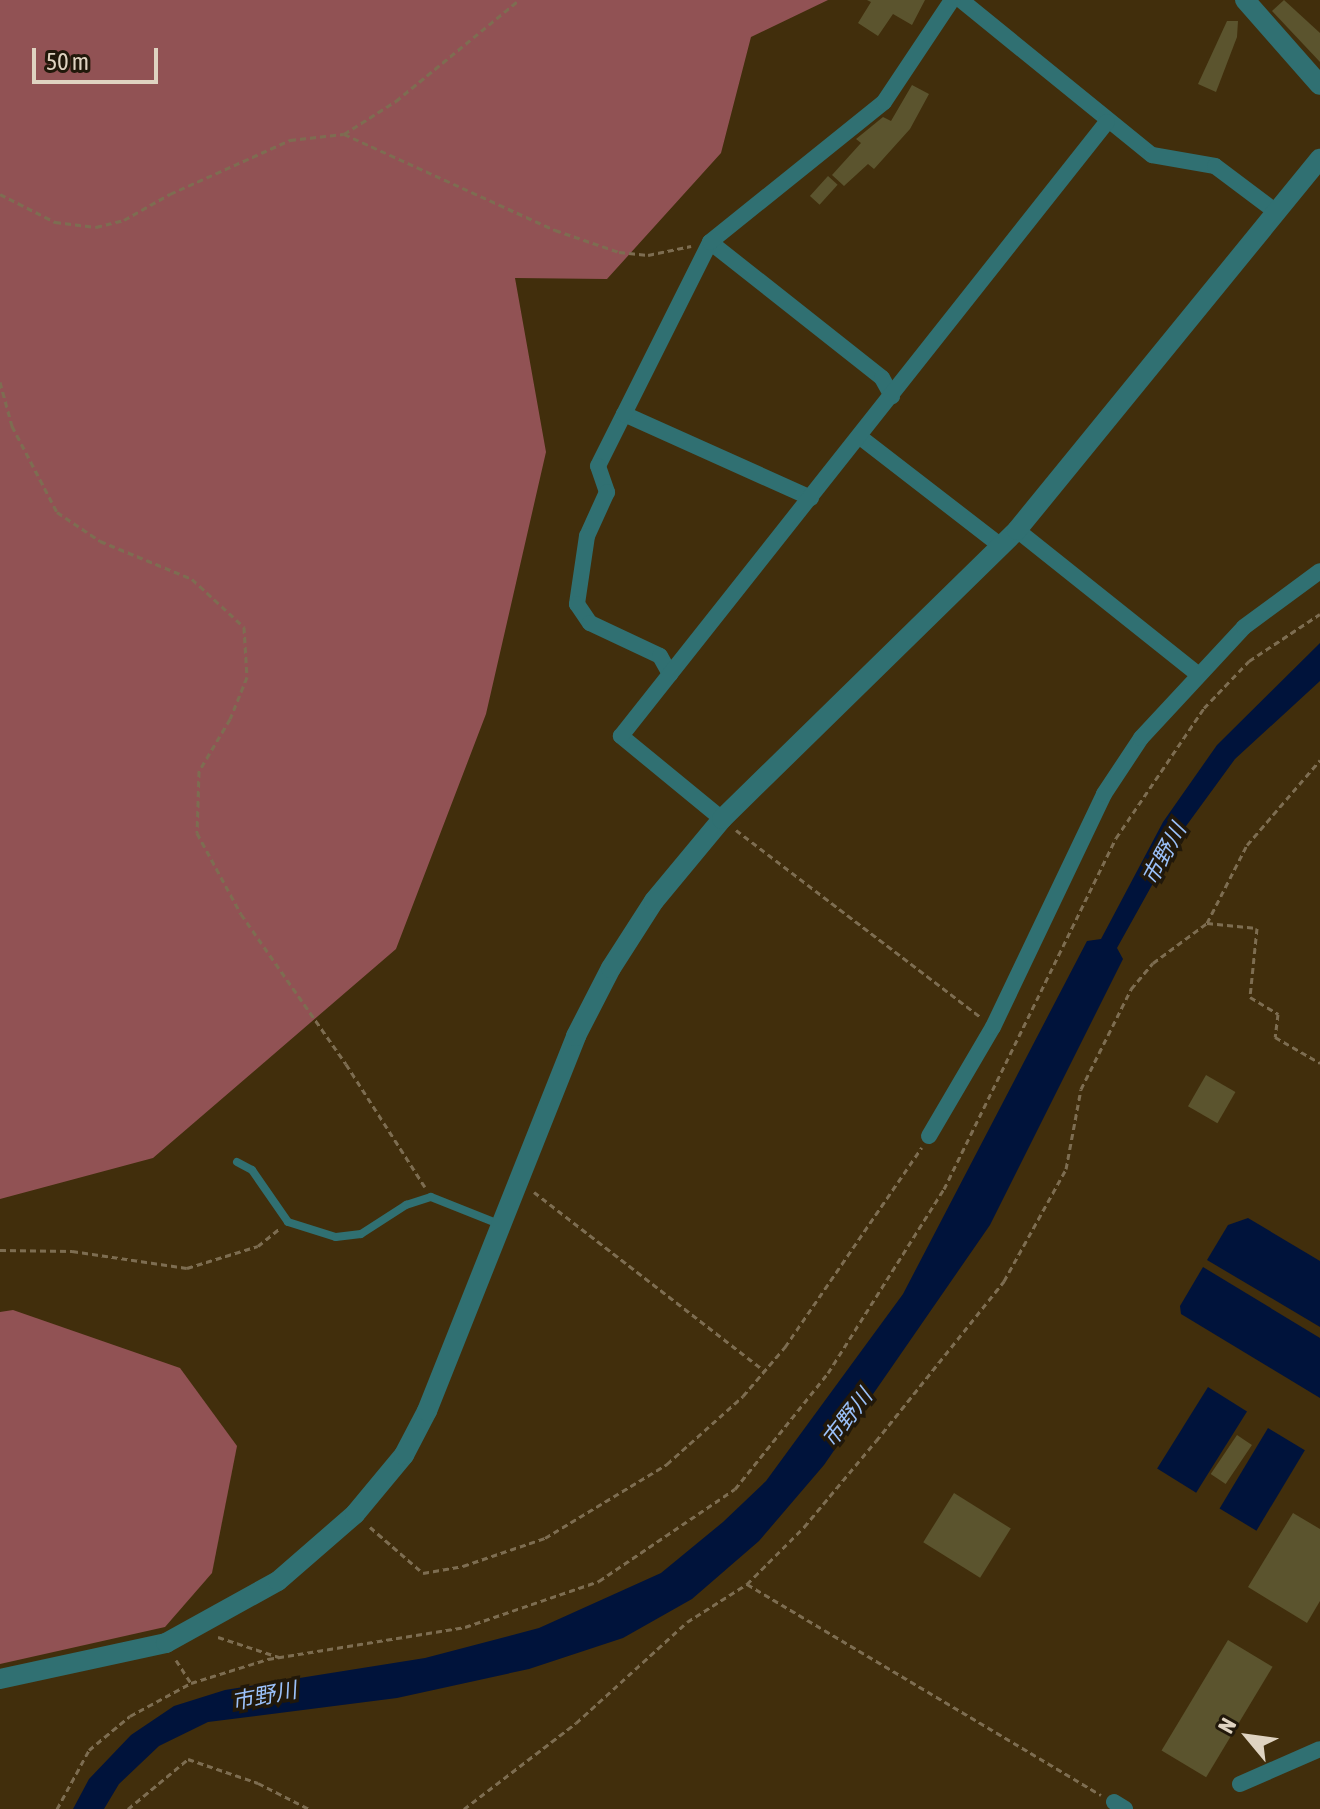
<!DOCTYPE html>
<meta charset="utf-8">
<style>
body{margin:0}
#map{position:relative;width:1320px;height:1809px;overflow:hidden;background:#412e0c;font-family:"Asap Condensed","Noto Sans JP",sans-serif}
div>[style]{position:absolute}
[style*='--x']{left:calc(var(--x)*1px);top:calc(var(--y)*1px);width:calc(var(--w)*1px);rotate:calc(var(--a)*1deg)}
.forest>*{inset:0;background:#915254}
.water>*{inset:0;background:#00133b;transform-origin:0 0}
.building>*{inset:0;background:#5b542e;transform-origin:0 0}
.path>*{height:3px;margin-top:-1.5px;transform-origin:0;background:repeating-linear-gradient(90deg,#7d6d51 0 6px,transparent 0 10px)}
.service>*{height:8px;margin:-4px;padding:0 4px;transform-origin:4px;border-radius:4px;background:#307072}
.minor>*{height:16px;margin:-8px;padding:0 8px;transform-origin:8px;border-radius:8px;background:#307072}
.tertiary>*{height:20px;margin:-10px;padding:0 10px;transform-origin:10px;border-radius:10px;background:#307072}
span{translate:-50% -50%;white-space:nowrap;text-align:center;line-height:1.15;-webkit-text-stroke:7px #21180a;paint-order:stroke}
.water-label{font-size:22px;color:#9bc1fa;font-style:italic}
.north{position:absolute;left:1208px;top:1697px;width:80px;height:80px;-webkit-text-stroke:6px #21180a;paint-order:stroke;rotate:299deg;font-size:22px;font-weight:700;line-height:32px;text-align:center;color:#dfd3c1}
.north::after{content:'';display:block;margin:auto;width:28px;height:36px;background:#dfd3c1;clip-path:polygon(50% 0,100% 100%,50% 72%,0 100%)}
.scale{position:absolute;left:32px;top:48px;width:126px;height:36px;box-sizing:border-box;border:4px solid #dfd3c1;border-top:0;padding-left:10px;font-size:24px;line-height:28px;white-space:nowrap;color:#dfd3c1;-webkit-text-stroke:6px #21180a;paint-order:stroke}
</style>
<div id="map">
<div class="forest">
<div style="clip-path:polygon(0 0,828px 0,751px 37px,721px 153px,607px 279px,515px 278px,546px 452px,486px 714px,396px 949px,153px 1158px,0 1199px)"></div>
<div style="clip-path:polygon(13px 1310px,180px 1368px,237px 1446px,212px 1573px,165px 1627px,0 1664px,0 1312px)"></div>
</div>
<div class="water">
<div style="clip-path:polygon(1320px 643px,1320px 681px,1235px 759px,1181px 833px,1117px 948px,1123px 959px,990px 1225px,824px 1465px,759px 1541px,692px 1599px,623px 1638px,529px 1669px,397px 1698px,208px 1722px,159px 1746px,119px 1784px,104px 1809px,73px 1809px,89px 1779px,131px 1735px,174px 1706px,225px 1690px,425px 1658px,539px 1628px,661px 1573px,723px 1522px,766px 1481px,903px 1294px,1087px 941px,1101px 939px,1163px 822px,1217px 745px)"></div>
<div style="clip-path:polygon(1248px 1218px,1320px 1261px,1320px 1327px,1207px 1260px,1228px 1225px)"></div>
<div style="clip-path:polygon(1203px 1267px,1320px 1338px,1320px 1398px,1181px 1314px,1180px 1306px)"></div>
<div style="left:1208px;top:1387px;width:46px;height:96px;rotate:32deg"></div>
<div style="left:1268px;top:1428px;width:43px;height:94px;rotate:31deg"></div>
</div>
<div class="building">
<div style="clip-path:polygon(867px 0,925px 0,912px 25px,893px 14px,878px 36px,858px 23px,871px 2px)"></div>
<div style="clip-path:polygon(1284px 0,1320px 33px,1320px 62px,1272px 11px)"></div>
<div style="clip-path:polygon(1227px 21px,1238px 21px,1237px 37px,1216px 92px,1198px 84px)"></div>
<div style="clip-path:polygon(912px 85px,929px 94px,910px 129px,874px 169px,868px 164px,844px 186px,832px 175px,861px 143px,856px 139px,883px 117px,891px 121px)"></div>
<div style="left:828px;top:176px;width:13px;height:27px;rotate:42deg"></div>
<div style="left:1206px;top:1075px;width:34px;height:36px;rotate:30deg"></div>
<div style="left:1237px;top:1435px;width:18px;height:47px;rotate:34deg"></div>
<div style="left:954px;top:1493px;width:67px;height:58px;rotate:32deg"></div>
<div style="clip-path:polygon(1293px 1513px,1320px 1529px,1320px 1601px,1307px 1623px,1248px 1587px)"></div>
<div style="left:1228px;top:1640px;width:52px;height:129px;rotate:31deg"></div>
</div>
<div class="path">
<div style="--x:344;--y:134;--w:232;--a:24.5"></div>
<div style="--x:555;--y:230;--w:68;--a:19"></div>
<div style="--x:619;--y:252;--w:29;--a:6"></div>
<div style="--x:648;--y:255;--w:44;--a:-11.8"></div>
<div style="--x:0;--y:194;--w:62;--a:27"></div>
<div style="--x:55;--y:222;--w:41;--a:7"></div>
<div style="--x:96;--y:227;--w:29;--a:-14"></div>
<div style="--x:124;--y:220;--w:53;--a:-29.5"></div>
<div style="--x:170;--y:194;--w:132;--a:-24.2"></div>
<div style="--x:290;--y:140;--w:54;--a:-6.3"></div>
<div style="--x:344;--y:134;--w:62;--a:-32.4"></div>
<div style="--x:396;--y:101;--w:159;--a:-39.4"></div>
<div style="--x:0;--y:382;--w:46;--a:74.7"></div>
<div style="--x:12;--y:426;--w:97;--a:62.4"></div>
<div style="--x:57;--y:512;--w:52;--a:34"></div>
<div style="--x:100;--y:541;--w:100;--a:22.4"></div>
<div style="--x:192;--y:579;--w:71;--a:42.7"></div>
<div style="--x:244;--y:627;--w:50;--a:86.6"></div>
<div style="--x:247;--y:677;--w:45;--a:112"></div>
<div style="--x:230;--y:719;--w:61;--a:120.8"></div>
<div style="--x:199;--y:771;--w:62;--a:91.8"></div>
<div style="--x:197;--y:833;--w:92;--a:61.5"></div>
<div style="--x:241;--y:914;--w:183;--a:55"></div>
<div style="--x:346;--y:1064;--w:146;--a:57.3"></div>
<div style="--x:736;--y:830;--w:308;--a:37.4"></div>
<div style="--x:1207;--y:923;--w:88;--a:-62.9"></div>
<div style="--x:1247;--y:845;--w:112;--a:-49.3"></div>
<div style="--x:534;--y:1192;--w:292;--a:37.8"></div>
<div style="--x:0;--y:1250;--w:72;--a:0.8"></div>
<div style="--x:72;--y:1251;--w:116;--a:8.4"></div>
<div style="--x:187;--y:1268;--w:74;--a:-17.2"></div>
<div style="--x:258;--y:1246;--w:27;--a:-39"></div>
<div style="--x:370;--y:1527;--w:70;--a:41"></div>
<div style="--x:423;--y:1573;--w:41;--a:-9.9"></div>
<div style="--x:463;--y:1566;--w:87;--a:-18.9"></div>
<div style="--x:545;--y:1538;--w:143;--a:-31.2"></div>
<div style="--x:667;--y:1464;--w:102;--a:-41.8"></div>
<div style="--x:743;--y:1396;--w:65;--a:-49.4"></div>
<div style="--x:785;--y:1347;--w:242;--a:-55.6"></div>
<div style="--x:747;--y:1584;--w:412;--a:30.8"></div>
<div style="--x:218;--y:1637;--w:64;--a:18.2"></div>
<div style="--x:176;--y:1660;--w:27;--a:57"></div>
<div style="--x:57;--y:1809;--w:67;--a:-61.5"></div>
<div style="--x:89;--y:1750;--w:53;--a:-39.7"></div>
<div style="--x:130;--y:1716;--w:69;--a:-28.4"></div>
<div style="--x:191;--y:1683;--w:81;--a:-17.3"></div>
<div style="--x:268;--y:1659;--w:200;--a:-9.2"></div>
<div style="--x:465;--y:1627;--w:142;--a:-18.9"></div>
<div style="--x:599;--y:1581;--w:164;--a:-34.1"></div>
<div style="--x:735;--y:1489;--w:149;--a:-51.3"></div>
<div style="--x:828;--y:1373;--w:218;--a:-57.8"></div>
<div style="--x:944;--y:1189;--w:391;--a:-63.9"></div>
<div style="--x:1116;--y:838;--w:157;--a:-55.9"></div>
<div style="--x:1204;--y:708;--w:65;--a:-46.2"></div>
<div style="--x:1249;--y:661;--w:85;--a:-33.5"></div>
<div style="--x:128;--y:1809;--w:78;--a:-39.8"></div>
<div style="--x:188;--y:1759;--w:74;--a:18.9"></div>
<div style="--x:258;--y:1783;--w:57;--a:27"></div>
<div style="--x:464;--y:1809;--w:141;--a:-37.5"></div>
<div style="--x:576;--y:1723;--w:150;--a:-42.3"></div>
<div style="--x:687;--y:1622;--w:71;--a:-32.3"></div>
<div style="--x:747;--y:1584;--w:81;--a:-45"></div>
<div style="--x:804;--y:1527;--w:112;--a:-50.1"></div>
<div style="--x:876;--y:1441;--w:205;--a:-51.3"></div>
<div style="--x:1004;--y:1281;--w:128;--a:-61"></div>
<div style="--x:1066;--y:1169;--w:81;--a:-79.4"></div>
<div style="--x:1081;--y:1089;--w:112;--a:-63.4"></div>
<div style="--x:1131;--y:989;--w:34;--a:-50"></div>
<div style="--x:1153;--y:963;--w:67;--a:-36.5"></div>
<div style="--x:1207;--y:923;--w:50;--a:5.7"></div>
<div style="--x:1257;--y:928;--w:69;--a:95.8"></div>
<div style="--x:1250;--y:997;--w:33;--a:31"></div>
<div style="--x:1278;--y:1014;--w:23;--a:97"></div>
<div style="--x:1275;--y:1037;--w:52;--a:30"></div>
</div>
<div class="service">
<div style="--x:237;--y:1162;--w:17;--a:28"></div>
<div style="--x:252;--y:1170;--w:63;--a:55.3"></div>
<div style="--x:288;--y:1222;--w:50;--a:17.4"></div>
<div style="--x:336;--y:1237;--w:25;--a:-7"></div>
<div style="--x:361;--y:1234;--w:54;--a:-32.8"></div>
<div style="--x:406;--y:1205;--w:26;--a:-18"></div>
<div style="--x:431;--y:1197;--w:73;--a:21.7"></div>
</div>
<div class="minor">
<div style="--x:961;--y:0;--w:246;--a:39.1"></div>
<div style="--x:1152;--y:155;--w:64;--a:9.9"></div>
<div style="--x:1215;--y:166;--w:75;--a:36.9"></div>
<div style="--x:710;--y:242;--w:219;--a:38.3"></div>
<div style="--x:882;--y:378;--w:21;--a:61"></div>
<div style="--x:624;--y:414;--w:58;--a:116.6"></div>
<div style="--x:598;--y:466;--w:28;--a:71"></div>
<div style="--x:607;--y:492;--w:48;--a:114.4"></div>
<div style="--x:587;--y:536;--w:69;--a:98.4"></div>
<div style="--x:577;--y:604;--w:23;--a:56"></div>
<div style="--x:590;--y:623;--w:77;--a:25.2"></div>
<div style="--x:660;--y:656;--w:21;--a:61"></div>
<div style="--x:860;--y:437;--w:178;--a:37.7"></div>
<div style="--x:811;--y:498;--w:205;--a:-155.8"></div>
<div style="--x:624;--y:414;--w:192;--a:-63.4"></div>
<div style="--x:710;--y:242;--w:223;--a:-38.8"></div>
<div style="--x:884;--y:102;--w:123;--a:-56.3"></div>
<div style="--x:1017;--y:530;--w:229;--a:38.6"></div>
<div style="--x:722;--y:819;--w:131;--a:-140.6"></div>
<div style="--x:621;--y:736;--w:783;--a:-51.64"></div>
<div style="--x:929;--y:1136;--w:126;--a:-59.6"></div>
<div style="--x:993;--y:1027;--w:258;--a:-64.5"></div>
<div style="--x:1104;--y:794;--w:67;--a:-56.5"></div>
<div style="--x:1141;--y:738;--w:151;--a:-47.1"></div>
<div style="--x:1244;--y:627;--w:94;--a:-36.4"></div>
<div style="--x:1240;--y:1784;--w:87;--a:-23.6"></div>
<div style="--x:1114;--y:1802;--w:13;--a:32"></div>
</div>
<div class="tertiary">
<div style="--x:1245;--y:0;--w:113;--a:48.6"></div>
<div style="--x:0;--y:1679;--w:170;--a:-12.2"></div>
<div style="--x:166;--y:1643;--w:128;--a:-29"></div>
<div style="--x:278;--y:1581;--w:102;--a:-41"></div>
<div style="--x:355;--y:1514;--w:77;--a:-50.3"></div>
<div style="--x:404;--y:1455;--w:50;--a:-62.4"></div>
<div style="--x:427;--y:1411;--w:404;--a:-68.3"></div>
<div style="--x:576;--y:1036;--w:76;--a:-62.8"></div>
<div style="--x:611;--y:968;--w:80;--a:-57.3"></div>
<div style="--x:654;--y:901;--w:107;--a:-50.3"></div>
<div style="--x:722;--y:819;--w:413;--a:-44.4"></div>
<div style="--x:1017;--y:530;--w:479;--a:-50.8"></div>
</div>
<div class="water-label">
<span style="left:1164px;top:854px;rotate:-61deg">市野川</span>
<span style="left:847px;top:1418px;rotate:-52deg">市野川</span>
<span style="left:264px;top:1696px;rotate:-11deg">市野川</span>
</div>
<div class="north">N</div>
<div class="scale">50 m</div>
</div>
